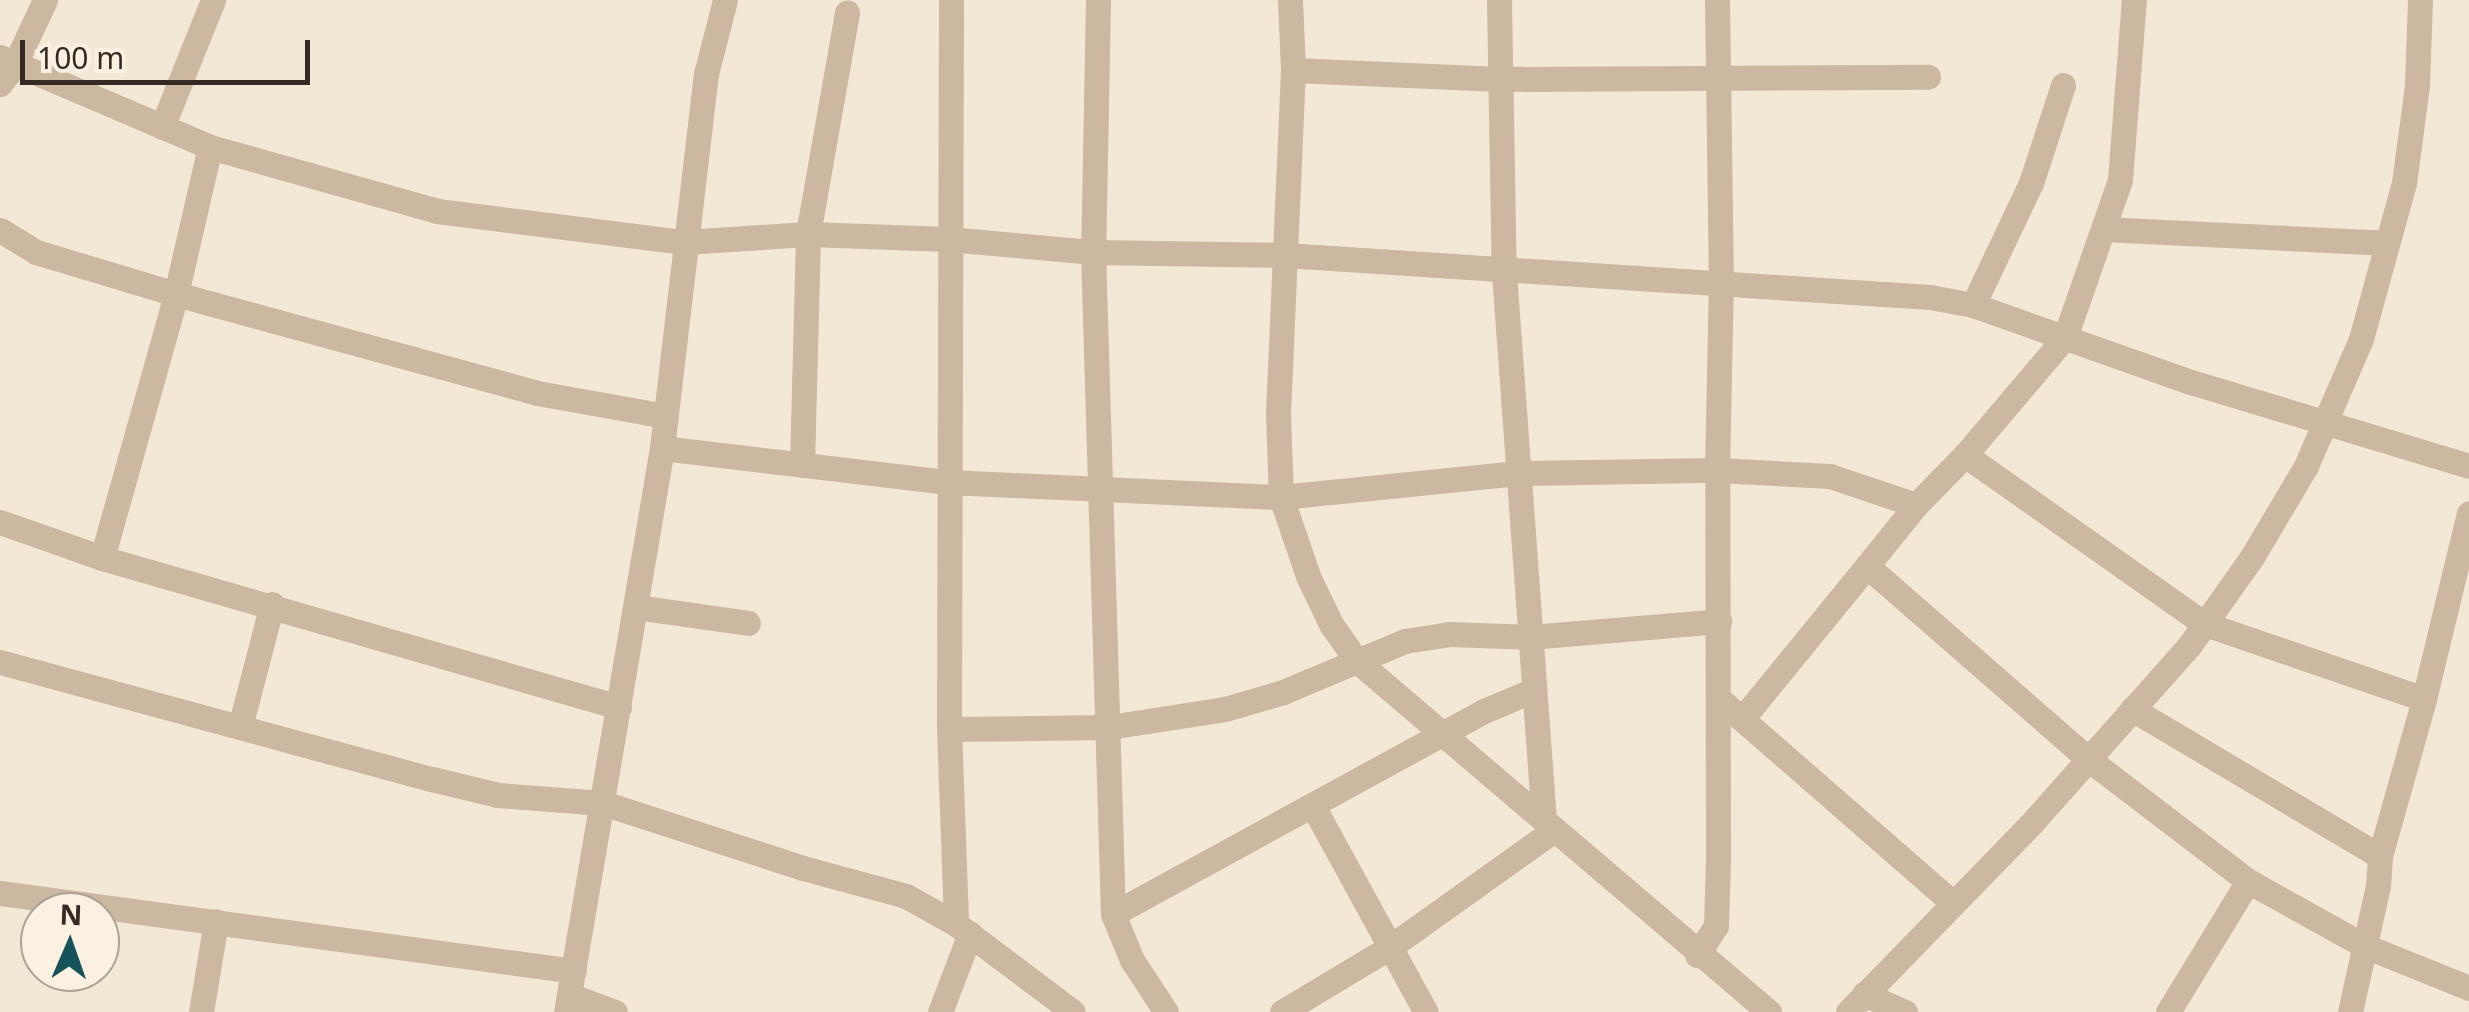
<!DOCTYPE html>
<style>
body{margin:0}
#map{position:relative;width:2469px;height:1012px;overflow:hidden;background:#f3e7d6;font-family:"Noto Sans",sans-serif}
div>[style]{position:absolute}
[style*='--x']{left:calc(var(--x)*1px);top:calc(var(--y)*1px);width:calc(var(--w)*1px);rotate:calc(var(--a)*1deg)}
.minor>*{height:25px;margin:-12.5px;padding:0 12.5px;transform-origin:12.5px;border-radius:12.5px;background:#ccb7a1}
span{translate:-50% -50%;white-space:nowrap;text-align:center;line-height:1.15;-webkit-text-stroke:8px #fbf1e2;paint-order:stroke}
.north{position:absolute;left:20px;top:892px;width:100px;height:100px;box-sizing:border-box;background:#fbf1e2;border:2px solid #aca296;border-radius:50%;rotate:2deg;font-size:28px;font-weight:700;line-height:40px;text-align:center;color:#352b24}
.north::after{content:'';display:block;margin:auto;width:35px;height:45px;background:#16525a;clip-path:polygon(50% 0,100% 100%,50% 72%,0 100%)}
.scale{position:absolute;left:20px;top:40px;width:290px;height:45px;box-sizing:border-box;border:5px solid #352b24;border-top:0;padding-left:12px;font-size:30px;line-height:35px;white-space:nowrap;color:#352b24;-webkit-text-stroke:8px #fbf1e2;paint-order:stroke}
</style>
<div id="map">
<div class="minor">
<div style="--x:951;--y:0;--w:729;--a:90.16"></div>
<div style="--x:949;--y:729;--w:195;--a:87.9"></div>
<div style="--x:1098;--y:0;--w:252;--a:91.1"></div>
<div style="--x:1093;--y:252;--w:662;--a:88.27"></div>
<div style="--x:1113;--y:914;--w:50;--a:67.6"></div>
<div style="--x:1132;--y:960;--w:62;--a:56.8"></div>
<div style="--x:1290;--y:0;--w:70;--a:87.5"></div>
<div style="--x:1293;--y:70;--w:343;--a:92.5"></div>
<div style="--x:1278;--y:413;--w:84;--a:88"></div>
<div style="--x:1281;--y:497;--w:83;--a:71.1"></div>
<div style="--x:1308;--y:576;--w:53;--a:64.4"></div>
<div style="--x:1331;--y:624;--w:44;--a:55.2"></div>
<div style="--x:1356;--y:660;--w:543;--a:40.44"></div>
<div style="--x:1499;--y:0;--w:273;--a:89"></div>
<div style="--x:1504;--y:273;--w:549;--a:85.83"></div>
<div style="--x:0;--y:57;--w:228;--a:23.2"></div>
<div style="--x:210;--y:147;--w:236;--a:15.7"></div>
<div style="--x:437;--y:211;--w:249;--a:7.2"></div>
<div style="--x:684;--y:242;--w:124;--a:-3.7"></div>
<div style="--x:808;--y:234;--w:141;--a:2"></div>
<div style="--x:949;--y:239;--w:145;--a:5.2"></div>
<div style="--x:1093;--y:252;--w:192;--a:0.9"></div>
<div style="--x:1285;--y:255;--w:646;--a:3.73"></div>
<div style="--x:1930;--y:297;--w:44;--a:10.5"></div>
<div style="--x:1973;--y:305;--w:231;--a:19.5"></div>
<div style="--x:2191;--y:382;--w:290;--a:16.8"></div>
<div style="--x:1293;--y:70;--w:207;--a:2.5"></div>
<div style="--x:1500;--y:79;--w:428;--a:-0.3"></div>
<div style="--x:0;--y:84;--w:23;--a:-52"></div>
<div style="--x:14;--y:66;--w:73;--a:-64.8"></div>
<div style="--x:162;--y:127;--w:137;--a:-68.1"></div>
<div style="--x:2103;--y:229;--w:282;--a:2.8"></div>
<div style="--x:0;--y:230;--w:42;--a:31.4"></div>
<div style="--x:36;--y:252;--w:146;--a:16.7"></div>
<div style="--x:176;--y:294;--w:374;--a:15.3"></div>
<div style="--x:537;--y:393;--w:131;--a:10.1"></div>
<div style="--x:1973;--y:305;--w:135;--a:-64.6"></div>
<div style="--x:2031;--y:183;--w:103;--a:-71.9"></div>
<div style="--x:662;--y:448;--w:288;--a:6.8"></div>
<div style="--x:948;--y:482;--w:333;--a:2.6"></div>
<div style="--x:1281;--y:497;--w:238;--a:-5.8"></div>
<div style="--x:1518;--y:473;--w:199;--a:-0.9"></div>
<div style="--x:1717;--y:470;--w:113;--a:3"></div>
<div style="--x:1830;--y:476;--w:91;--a:18.6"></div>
<div style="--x:1916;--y:505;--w:70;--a:-45.6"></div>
<div style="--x:1965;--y:455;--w:294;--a:35.2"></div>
<div style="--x:2205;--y:624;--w:231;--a:18.9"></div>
<div style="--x:2424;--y:699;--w:191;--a:-76.4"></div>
<div style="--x:1965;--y:455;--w:155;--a:-49.7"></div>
<div style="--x:2065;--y:337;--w:166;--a:-70.7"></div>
<div style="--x:2120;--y:180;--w:181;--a:-85.6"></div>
<div style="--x:802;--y:465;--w:231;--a:-88.5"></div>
<div style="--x:808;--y:234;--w:225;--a:-80"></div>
<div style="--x:1916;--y:505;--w:78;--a:128.8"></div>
<div style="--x:1867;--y:566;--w:292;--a:41.1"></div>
<div style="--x:2087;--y:758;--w:203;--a:37.4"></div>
<div style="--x:2248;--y:881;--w:134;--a:29.1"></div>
<div style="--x:2365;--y:946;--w:112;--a:22"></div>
<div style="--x:0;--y:522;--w:108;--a:19.4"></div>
<div style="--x:102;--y:558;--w:538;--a:16.08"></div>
<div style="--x:102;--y:558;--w:274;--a:-74.3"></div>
<div style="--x:176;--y:294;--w:151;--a:-77"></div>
<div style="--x:636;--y:607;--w:113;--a:8.1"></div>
<div style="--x:0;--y:662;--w:448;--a:15.2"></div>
<div style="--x:432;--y:779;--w:68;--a:13.6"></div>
<div style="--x:498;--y:795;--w:105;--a:4.4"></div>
<div style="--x:603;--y:803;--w:210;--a:18"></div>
<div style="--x:803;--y:868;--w:107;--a:15.2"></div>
<div style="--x:906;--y:896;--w:57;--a:29.2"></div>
<div style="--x:956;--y:924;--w:146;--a:36.9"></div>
<div style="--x:1719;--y:699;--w:309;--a:41.1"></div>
<div style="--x:2132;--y:709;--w:288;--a:30.7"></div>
<div style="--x:1742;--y:719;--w:198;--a:-50.8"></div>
<div style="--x:240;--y:727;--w:127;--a:-75.4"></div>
<div style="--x:949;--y:729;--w:160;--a:-0.7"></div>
<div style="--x:1109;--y:727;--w:117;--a:-8.8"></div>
<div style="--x:1225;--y:709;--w:60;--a:-16.3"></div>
<div style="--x:1283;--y:692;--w:132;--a:-22.7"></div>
<div style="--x:1405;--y:641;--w:46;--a:-8.8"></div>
<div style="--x:1450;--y:634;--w:80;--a:2.1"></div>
<div style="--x:1530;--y:637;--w:190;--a:-4.8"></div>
<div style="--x:1313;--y:806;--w:235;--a:61.3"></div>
<div style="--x:0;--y:893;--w:579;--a:7.74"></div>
<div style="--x:1113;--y:914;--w:423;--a:-28.7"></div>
<div style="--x:1484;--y:711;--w:54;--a:-22.8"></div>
<div style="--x:1697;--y:955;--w:35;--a:-57"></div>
<div style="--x:1716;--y:926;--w:68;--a:-88.3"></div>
<div style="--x:1718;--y:858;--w:388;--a:-90.1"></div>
<div style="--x:1717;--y:470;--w:184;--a:-88.8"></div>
<div style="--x:1721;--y:286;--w:286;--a:-90.8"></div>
<div style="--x:1864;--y:994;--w:45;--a:23.7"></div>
<div style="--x:569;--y:995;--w:49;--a:20.3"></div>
<div style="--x:201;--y:1012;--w:92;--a:-80.6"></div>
<div style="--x:566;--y:1012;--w:572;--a:-80.34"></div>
<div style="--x:662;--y:448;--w:377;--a:-83.3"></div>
<div style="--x:706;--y:74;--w:76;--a:-75.6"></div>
<div style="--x:940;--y:1012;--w:84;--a:-69"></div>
<div style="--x:1282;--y:1012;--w:126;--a:-31"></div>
<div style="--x:1390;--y:947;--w:201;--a:-35.5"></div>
<div style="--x:1848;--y:1012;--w:261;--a:-45.8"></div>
<div style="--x:2030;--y:825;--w:239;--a:-48.4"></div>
<div style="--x:2189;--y:646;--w:109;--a:-54.7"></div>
<div style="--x:2252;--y:557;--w:106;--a:-59.3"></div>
<div style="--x:2306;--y:466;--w:138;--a:-66.6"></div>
<div style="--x:2361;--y:339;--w:162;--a:-74.6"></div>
<div style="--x:2404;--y:183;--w:99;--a:-82.4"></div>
<div style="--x:2417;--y:85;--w:85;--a:-88"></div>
<div style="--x:2168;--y:1012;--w:153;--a:-58.6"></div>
<div style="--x:2350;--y:1012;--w:129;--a:-77.5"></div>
<div style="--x:2378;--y:886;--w:30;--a:-86"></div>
<div style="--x:2380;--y:856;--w:163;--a:-74.3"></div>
</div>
<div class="north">N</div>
<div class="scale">100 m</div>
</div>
